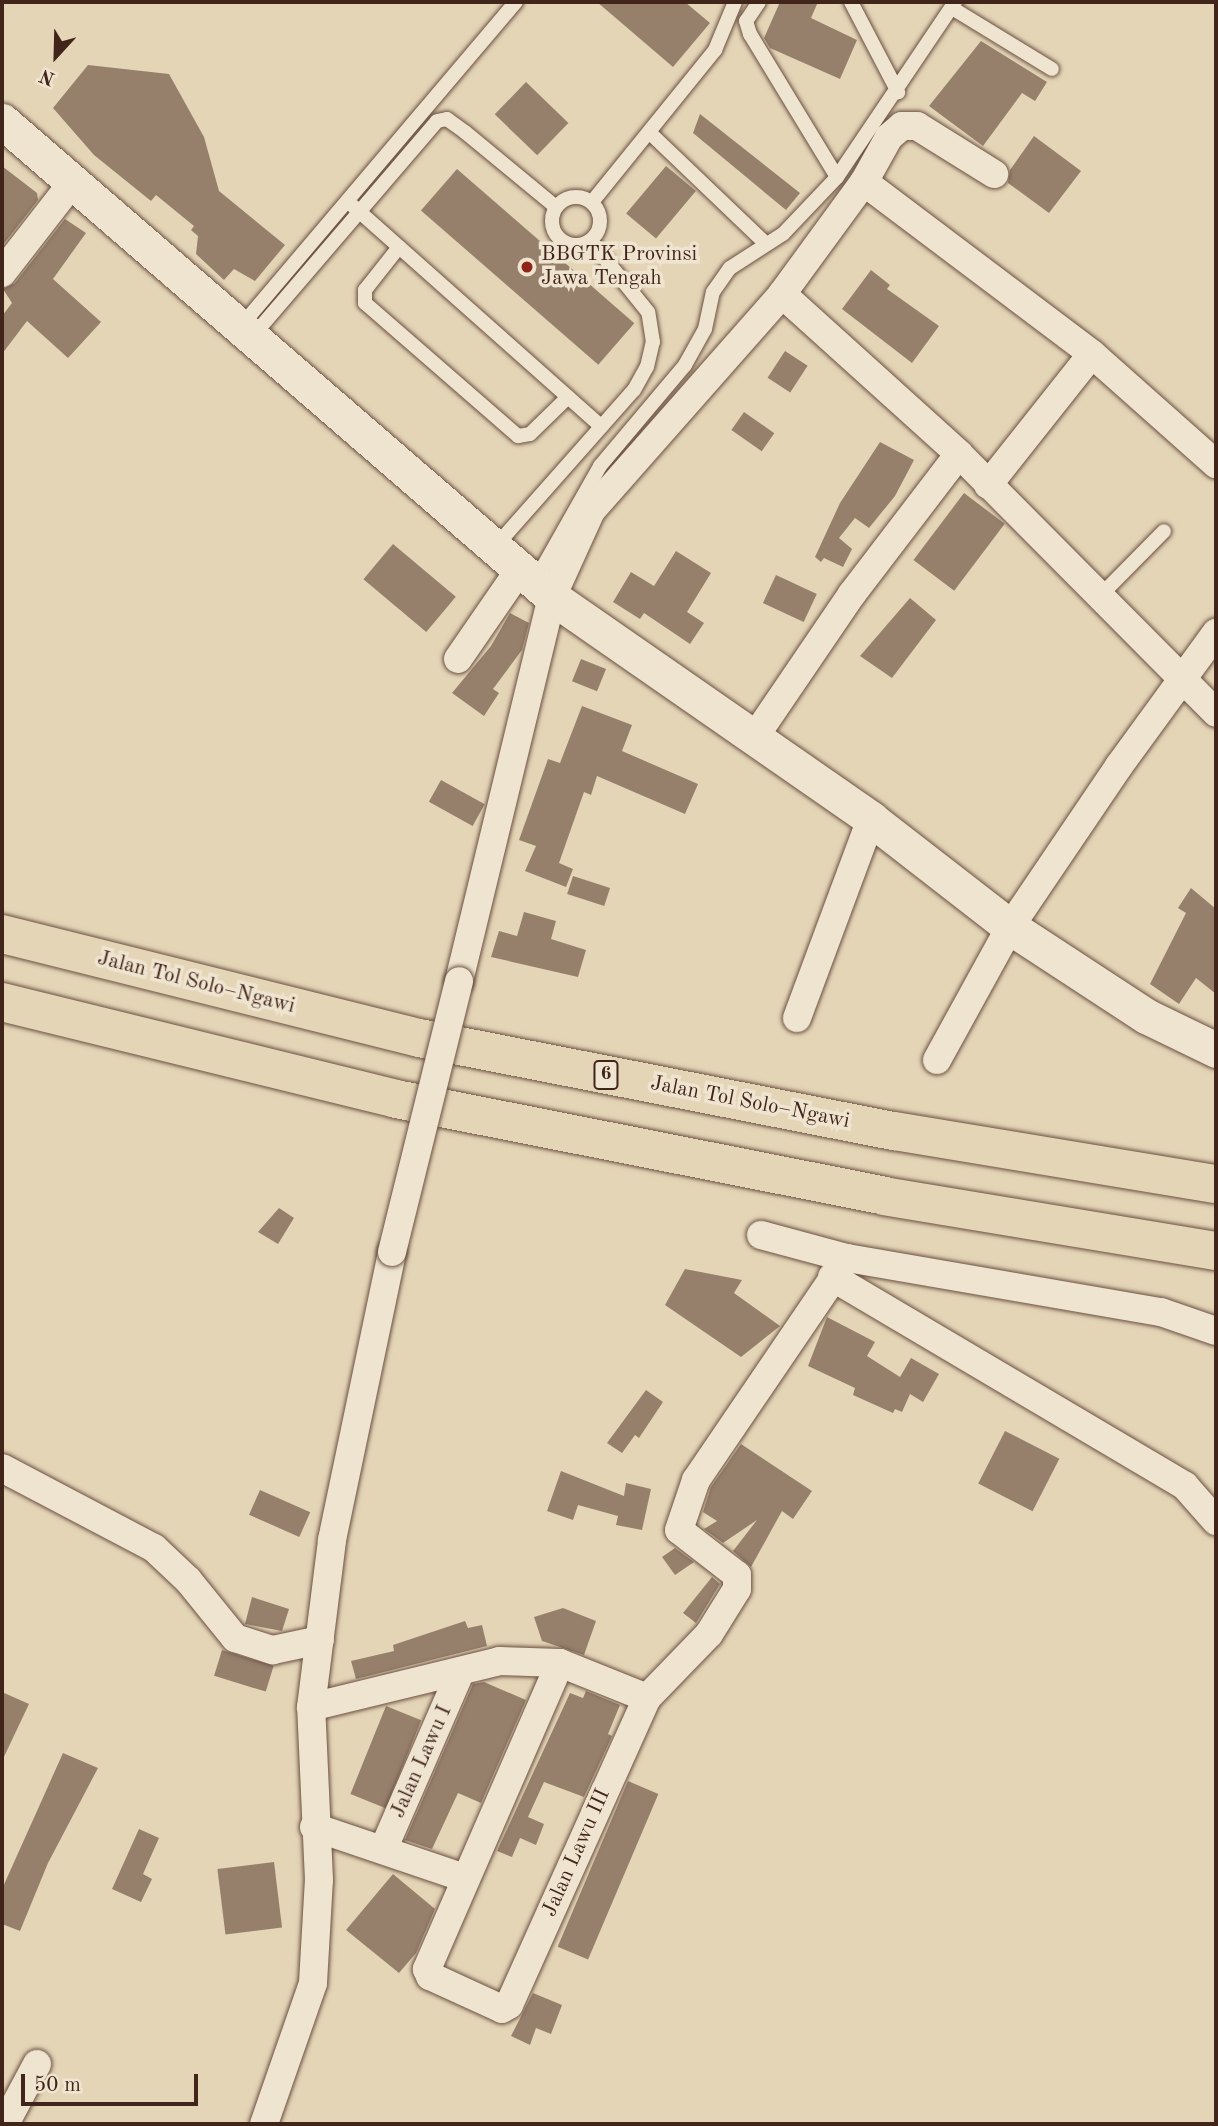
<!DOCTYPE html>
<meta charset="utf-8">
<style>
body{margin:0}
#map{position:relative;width:1218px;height:2126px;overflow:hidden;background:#e5d5b7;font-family:"Old Standard TT",serif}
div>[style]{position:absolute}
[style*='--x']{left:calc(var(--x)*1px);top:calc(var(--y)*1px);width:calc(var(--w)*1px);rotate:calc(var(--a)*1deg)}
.building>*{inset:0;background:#96806c;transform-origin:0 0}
.roads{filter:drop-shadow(0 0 2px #6a5041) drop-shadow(0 0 2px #6a5041)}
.service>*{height:14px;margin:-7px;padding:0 7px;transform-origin:7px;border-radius:7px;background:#eee4d0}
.service>.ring{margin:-7px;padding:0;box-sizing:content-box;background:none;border:14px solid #eee4d0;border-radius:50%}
.minor>*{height:28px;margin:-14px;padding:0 14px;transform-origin:14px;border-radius:14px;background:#eee4d0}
.tertiary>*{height:35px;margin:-17.5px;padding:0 17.5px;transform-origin:17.5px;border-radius:17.5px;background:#eee4d0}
.motorway>*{height:38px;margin:-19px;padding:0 19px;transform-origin:19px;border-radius:19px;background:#e5d5b7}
.bridges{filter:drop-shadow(0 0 2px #6a5041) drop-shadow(0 0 2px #6a5041)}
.minor-bridge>*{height:28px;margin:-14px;padding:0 14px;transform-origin:14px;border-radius:14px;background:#eee4d0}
.dots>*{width:19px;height:19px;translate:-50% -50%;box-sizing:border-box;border:4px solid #eee4d0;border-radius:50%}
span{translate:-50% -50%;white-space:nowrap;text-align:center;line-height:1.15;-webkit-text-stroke:7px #eee4d0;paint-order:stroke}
.shield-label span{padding:2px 5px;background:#eee4d0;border:2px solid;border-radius:5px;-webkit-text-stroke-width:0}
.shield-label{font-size:19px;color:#41241a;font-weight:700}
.poi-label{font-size:21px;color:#41241a}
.left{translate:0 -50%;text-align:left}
.street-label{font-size:21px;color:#41241a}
.frame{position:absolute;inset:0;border:4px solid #41241a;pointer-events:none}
.north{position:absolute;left:21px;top:21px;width:70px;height:70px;-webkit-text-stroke:5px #eee4d0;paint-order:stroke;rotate:202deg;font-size:19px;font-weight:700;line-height:28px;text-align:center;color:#41241a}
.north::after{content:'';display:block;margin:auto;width:24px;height:32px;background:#41241a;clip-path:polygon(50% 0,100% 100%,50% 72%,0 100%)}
.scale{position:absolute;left:21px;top:2074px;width:177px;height:32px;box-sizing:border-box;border:4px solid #41241a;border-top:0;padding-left:9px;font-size:21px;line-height:24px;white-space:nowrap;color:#41241a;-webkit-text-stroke:5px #eee4d0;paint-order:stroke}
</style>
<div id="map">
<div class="building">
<div style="clip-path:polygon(597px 2px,685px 2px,710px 23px,673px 67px)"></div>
<div style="clip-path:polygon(780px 2px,818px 2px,811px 18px,857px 40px,840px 79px,770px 48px,764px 38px)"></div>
<div style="clip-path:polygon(981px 41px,1047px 82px,1035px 101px,1022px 93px,983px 146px,929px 106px)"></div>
<div style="clip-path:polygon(88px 65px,169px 74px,204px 137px,219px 191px,285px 245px,255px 281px,234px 269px,224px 280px,196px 254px,198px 236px,191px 230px,194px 226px,156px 195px,151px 201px,94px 155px,53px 108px)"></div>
<div style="left:526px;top:82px;width:59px;height:45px;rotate:44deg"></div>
<div style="clip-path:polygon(700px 114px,800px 193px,786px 210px,693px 133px)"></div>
<div style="clip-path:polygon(1034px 136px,1081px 171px,1049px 213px,1008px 183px,1010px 170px)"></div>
<div style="clip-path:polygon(2px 166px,37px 193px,38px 200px,2px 246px)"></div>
<div style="left:666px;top:166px;width:39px;height:62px;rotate:40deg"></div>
<div style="left:457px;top:169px;width:235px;height:55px;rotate:41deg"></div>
<div style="clip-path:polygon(65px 219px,86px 233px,53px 279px,101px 322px,68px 358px,27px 321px,2px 354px,2px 316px,12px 303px,3px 289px,15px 283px)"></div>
<div style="clip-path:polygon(871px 270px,890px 285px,887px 289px,939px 326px,912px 363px,842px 309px)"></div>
<div style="left:785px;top:351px;width:27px;height:32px;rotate:33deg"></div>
<div style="left:744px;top:412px;width:37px;height:22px;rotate:35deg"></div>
<div style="clip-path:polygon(880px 442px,914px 460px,895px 496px,869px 528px,855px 518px,839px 538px,852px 549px,843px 567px,824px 558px,821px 562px,815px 557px,840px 503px)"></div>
<div style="left:964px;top:493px;width:51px;height:84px;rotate:37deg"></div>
<div style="left:393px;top:544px;width:82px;height:46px;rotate:40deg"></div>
<div style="clip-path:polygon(676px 551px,711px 573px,687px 612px,704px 623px,690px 644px,644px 613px,640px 619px,613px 602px,631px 572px,654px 586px)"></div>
<div style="left:776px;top:575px;width:45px;height:31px;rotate:25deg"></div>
<div style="clip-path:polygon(910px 598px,936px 620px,892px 678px,860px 656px)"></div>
<div style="clip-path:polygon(510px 613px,529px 623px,522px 650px,493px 689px,499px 693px,484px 716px,452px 693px,491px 646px)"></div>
<div style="left:581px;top:659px;width:27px;height:24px;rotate:22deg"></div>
<div style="clip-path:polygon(582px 706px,632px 725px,622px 751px,698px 784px,685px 814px,597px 776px,591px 795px,584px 792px,559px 863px,573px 869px,566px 887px,525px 871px,536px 846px,519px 840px,548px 759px,560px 763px)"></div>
<div style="left:441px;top:780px;width:50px;height:25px;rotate:29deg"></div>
<div style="left:573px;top:876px;width:39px;height:19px;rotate:18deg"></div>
<div style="clip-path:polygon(1191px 888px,1216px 909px,1216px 994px,1196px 978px,1179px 1004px,1150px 984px,1186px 913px,1178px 908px)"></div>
<div style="clip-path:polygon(524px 912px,556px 921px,551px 939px,586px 950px,578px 977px,491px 957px,499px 931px,517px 936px)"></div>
<div style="clip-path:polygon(279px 1208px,294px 1218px,278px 1244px,258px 1232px)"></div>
<div style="clip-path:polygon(685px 1269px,742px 1280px,734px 1293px,780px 1326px,741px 1357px,665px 1305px)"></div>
<div style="clip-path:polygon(827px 1317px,875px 1342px,867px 1356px,900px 1377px,911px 1358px,939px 1374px,923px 1402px,910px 1394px,902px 1412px,895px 1409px,893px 1413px,853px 1395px,855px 1388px,808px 1366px)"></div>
<div style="clip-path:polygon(646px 1390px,663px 1402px,639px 1438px,635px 1435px,622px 1453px,607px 1443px)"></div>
<div style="left:1005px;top:1431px;width:61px;height:59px;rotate:27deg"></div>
<div style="clip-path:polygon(741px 1444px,812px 1491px,793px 1519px,782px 1511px,751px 1567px,733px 1551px,757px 1520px,723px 1543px,704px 1529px,717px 1521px,703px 1512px,711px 1487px)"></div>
<div style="clip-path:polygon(561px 1471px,624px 1496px,626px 1483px,651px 1489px,642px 1530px,616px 1525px,618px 1516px,578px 1505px,573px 1520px,547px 1511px)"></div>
<div style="left:260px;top:1490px;width:55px;height:27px;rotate:24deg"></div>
<div style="clip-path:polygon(675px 1548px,694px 1562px,675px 1575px,662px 1557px)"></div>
<div style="clip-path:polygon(712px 1577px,720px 1584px,696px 1623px,683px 1613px)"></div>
<div style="clip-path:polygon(252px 1597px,289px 1609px,282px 1631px,245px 1624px)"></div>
<div style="clip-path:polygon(563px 1608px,596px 1621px,584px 1655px,542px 1641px,534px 1617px)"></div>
<div style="clip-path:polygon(465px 1621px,468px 1628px,482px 1625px,487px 1646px,356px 1679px,351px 1661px,394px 1651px,393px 1645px)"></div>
<div style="left:222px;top:1650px;width:54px;height:27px;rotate:17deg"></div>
<div style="clip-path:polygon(484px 1682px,526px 1700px,481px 1803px,458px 1793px,432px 1849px,405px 1840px,473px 1684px)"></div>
<div style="clip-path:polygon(586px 1691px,620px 1705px,608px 1734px,612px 1736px,584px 1797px,544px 1782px,528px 1817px,544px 1824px,536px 1845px,520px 1838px,512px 1857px,497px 1851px,570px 1693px,583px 1698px)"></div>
<div style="clip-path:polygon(2px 1692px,29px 1704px,2px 1761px)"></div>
<div style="left:386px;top:1706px;width:38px;height:95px;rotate:22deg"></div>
<div style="clip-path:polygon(63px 1753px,98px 1768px,48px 1863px,20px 1931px,2px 1924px,2px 1889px)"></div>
<div style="left:628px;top:1781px;width:33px;height:180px;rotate:23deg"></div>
<div style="clip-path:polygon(139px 1829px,159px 1838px,143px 1874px,152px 1879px,141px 1902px,112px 1889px)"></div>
<div style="left:274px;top:1862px;width:66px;height:57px;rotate:83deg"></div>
<div style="clip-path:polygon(393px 1874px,435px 1909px,416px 1953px,399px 1973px,346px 1930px)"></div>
<div style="clip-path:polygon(533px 1993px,562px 2005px,551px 2034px,536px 2028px,530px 2045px,511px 2036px)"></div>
</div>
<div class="roads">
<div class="service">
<div style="--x:759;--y:2;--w:23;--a:124"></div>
<div style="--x:746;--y:21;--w:14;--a:73"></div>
<div style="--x:750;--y:34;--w:167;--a:58.7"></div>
<div style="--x:851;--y:2;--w:102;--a:62.4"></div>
<div style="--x:952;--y:8;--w:117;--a:31.4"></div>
<div style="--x:650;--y:133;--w:159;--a:43.7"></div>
<div class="ring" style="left:552px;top:197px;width:34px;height:34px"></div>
<div style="--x:592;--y:202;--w:196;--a:-51"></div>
<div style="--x:715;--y:50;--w:52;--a:-67.4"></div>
<div style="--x:353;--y:206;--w:332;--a:41.6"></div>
<div style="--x:399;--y:247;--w:55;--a:128.3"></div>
<div style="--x:365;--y:290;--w:13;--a:90"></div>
<div style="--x:365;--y:303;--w:203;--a:41"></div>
<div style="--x:518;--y:436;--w:12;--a:-9"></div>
<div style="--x:530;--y:434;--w:53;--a:-44.2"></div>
<div style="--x:241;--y:326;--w:425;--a:-49.7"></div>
<div style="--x:252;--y:337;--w:284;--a:-49.4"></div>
<div style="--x:437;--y:121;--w:10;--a:-11"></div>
<div style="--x:447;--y:119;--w:22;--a:36"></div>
<div style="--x:465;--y:132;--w:118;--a:39.5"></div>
<div style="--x:494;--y:548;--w:211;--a:-48.5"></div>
<div style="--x:634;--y:390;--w:26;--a:-61"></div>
<div style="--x:647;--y:367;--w:26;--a:-77"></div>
<div style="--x:653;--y:342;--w:30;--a:-99"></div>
<div style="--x:648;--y:312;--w:92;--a:-128.9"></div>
<div style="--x:535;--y:581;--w:132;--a:-60.5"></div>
<div style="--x:600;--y:466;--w:132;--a:-49.9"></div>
<div style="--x:685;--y:365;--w:41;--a:-60.9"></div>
<div style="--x:705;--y:329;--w:38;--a:-78"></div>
<div style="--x:713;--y:292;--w:29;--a:-55"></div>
<div style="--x:730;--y:268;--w:63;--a:-32.7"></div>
<div style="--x:783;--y:234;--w:79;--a:-46.5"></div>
<div style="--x:837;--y:177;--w:211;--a:-56"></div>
<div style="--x:1100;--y:596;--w:91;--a:-45.4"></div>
</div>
<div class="minor">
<div style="--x:864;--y:182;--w:286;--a:37"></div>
<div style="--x:1092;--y:354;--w:166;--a:41.6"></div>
<div style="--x:2;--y:273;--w:114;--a:-52.1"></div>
<div style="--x:782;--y:294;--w:239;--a:42.1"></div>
<div style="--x:959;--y:454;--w:365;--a:45.2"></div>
<div style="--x:988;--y:485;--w:167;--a:-51.6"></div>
<div style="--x:458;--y:659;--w:109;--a:-55.4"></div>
<div style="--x:754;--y:738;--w:174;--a:-55.8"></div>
<div style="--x:852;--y:594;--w:176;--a:-52.6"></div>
<div style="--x:459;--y:981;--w:395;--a:-76.4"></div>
<div style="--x:552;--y:597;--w:94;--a:-65.6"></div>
<div style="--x:591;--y:511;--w:289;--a:-48.6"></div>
<div style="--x:782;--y:294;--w:139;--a:-53.8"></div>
<div style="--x:864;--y:182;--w:51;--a:-60.9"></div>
<div style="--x:889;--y:137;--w:17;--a:-40"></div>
<div style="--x:902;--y:126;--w:15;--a:0"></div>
<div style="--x:917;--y:126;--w:91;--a:31.9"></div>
<div style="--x:797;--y:1018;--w:212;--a:-69.6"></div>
<div style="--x:937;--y:1060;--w:152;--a:-61.2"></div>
<div style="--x:1010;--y:927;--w:194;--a:-55.9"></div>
<div style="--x:1119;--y:766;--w:165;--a:-53.9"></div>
<div style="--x:761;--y:1235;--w:89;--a:15"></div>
<div style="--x:832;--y:1277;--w:410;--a:30.6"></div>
<div style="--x:1185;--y:1486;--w:47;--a:48.5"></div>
<div style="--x:2;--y:1468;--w:172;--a:27.8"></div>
<div style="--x:154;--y:1548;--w:47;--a:43.3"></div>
<div style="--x:188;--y:1580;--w:75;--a:51"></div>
<div style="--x:235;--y:1638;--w:40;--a:18"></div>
<div style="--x:273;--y:1650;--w:48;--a:-12"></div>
<div style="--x:560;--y:1663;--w:334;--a:113.5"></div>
<div style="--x:427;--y:1969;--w:8;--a:67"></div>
<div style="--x:430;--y:1976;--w:79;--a:24.6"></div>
<div style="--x:502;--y:2009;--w:8;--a:-30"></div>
<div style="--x:509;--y:2005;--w:337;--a:-65.8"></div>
<div style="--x:647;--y:1698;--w:89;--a:-45.9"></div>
<div style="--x:709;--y:1634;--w:53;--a:-58.1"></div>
<div style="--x:737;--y:1589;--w:14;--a:-90"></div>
<div style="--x:737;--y:1575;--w:73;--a:-142.2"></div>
<div style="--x:679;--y:1530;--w:53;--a:-71.2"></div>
<div style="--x:696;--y:1480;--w:268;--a:-55.8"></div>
<div style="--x:847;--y:1258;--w:319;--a:9.8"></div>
<div style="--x:1161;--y:1312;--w:58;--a:19.1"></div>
<div style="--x:311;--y:1707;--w:194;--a:-13.7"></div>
<div style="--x:499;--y:1661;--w:61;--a:1.9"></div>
<div style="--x:560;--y:1663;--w:94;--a:21.9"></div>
<div style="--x:314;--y:1827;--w:159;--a:18.7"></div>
<div style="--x:383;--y:1850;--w:193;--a:-66.5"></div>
<div style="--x:5;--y:2124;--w:68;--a:-61.9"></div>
<div style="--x:264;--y:2124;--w:149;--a:-70.8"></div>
<div style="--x:313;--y:1983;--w:103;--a:-86.7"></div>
<div style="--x:319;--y:1880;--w:173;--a:-92.6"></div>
<div style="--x:311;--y:1707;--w:168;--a:-82.8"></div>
<div style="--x:332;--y:1540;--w:294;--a:-78.2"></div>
</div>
<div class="tertiary">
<div style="--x:2;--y:121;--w:727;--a:40.87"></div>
<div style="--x:552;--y:597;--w:389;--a:34.8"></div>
<div style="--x:871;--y:819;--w:176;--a:37.8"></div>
<div style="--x:1010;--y:927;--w:163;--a:33.2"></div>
<div style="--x:1146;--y:1016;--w:78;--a:25.9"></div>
</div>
<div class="motorway">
<div style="--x:2;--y:934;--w:430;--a:14"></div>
<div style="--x:419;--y:1038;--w:485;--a:11.1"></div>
<div style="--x:895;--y:1131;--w:325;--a:9.4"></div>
<div style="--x:2;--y:1002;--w:406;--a:13.8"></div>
<div style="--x:396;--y:1099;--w:498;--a:11.2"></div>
<div style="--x:884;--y:1196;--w:337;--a:9.4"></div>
</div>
</div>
<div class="bridges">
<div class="minor-bridge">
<div style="--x:392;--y:1252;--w:279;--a:-76.1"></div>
</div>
</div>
<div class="dots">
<div style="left:527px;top:267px;background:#8f2418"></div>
</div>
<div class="shield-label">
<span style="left:606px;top:1075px">6</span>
</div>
<div class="poi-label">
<span class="left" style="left:541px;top:267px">BBGTK Provinsi<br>Jawa Tengah</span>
</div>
<div class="street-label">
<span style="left:196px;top:983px;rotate:14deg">Jalan Tol Solo–Ngawi</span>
<span style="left:750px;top:1103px;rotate:11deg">Jalan Tol Solo–Ngawi</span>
<span style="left:422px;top:1762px;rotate:-66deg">Jalan Lawu I</span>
<span style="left:577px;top:1853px;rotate:-66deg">Jalan Lawu III</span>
</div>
<div class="frame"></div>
<div class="north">N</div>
<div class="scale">50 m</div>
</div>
